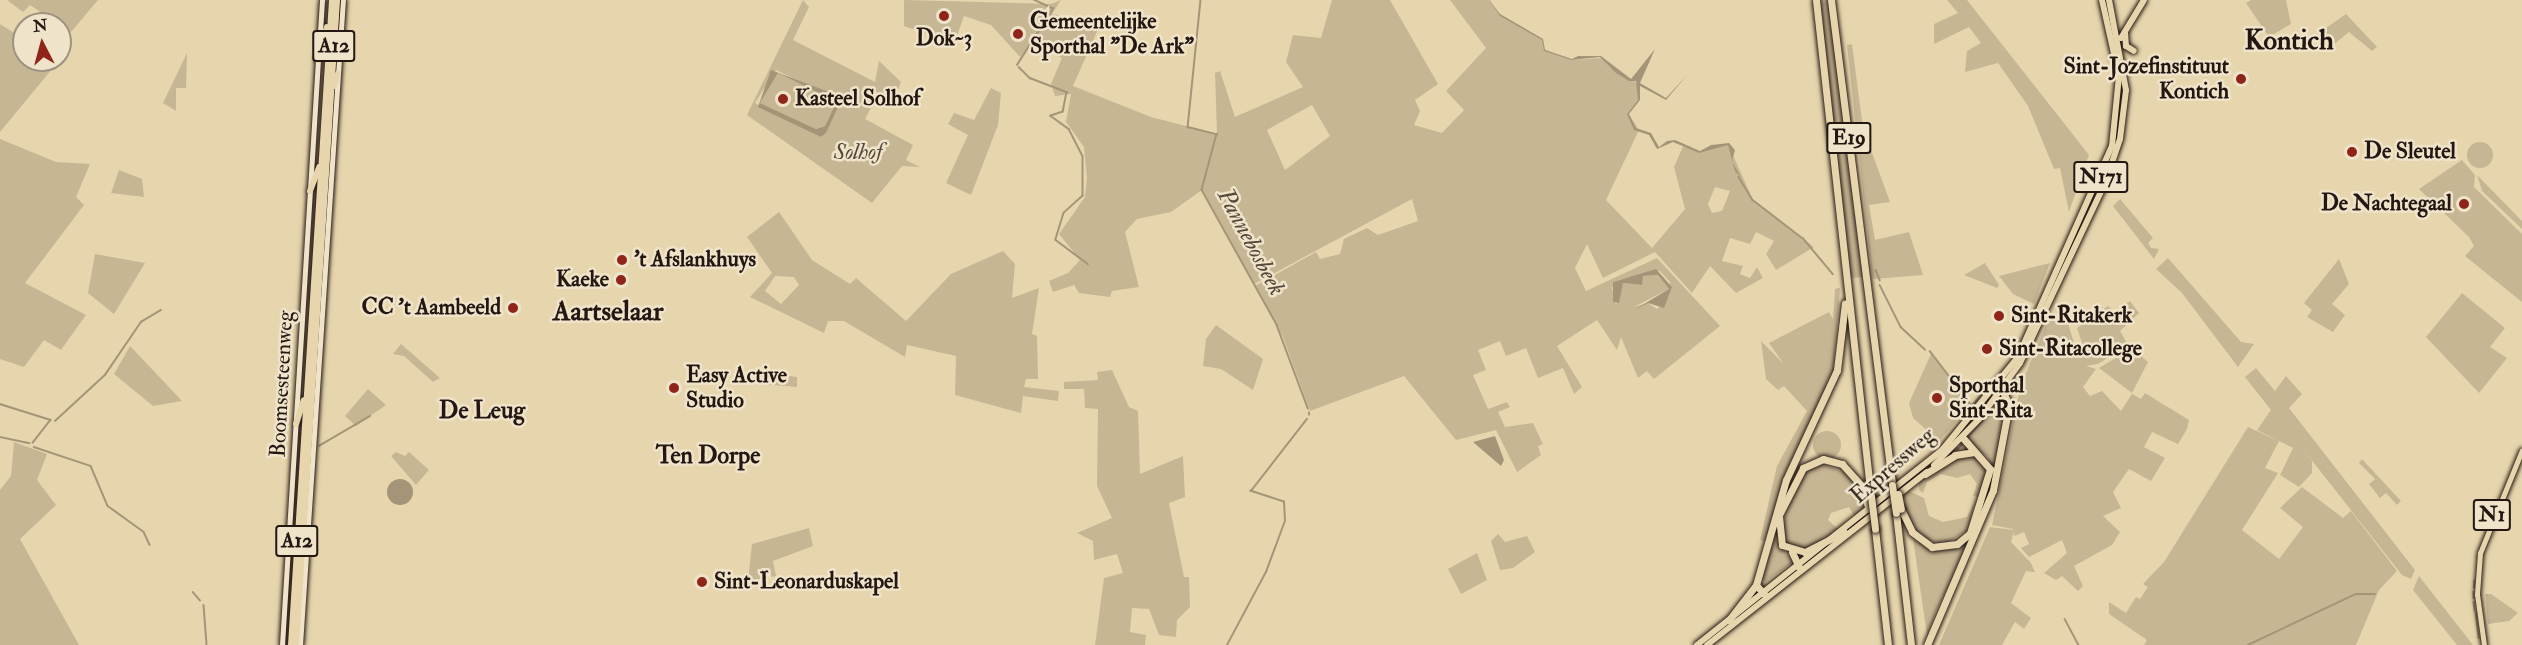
<!DOCTYPE html>
<style>
body{margin:0}
#map{position:relative;width:2522px;height:645px;overflow:hidden;background:#e7d6ad;font-family:"IM FELL Double Pica",serif}
div>[style]{position:absolute}
[style*='--x']{left:calc(var(--x)*1px);top:calc(var(--y)*1px);width:calc(var(--w)*1px);rotate:calc(var(--a)*1deg)}
.green>*{inset:0;background:#c6b693}
.round{border-radius:50%}
.water>*{inset:0;background:#a59578}
.stream>*{height:1.5px;margin:-0.75px;padding:0 0.75px;transform-origin:0.75px;border-radius:0.75px;background:#a59578}
.roads{filter:drop-shadow(0 0 2px #241712) drop-shadow(0 0 2px #241712)}
.secondary>*{height:4.5px;margin:-2.25px;padding:0 2.25px;transform-origin:2.25px;border-radius:2.25px;background:#efe4ca}
.primary>*{height:5px;margin:-2.5px;padding:0 2.5px;transform-origin:2.5px;border-radius:2.5px;background:#e7d6ad}
.trunk>*{height:6px;margin:-3px;padding:0 3px;transform-origin:3px;border-radius:3px;background:#e7d6ad}
.motorway>*{height:7px;margin:-3.5px;padding:0 3.5px;transform-origin:3.5px;border-radius:3.5px;background:#e7d6ad}
.bridges{filter:drop-shadow(0 0 2px #241712) drop-shadow(0 0 2px #241712)}
.motorway-bridge>*{height:7px;margin:-3.5px;padding:0 3.5px;transform-origin:3.5px;border-radius:3.5px;background:#e7d6ad}
.dots>*{width:16px;height:16px;translate:-50% -50%;box-sizing:border-box;border:3px solid #efe4ca;border-radius:50%}
span{translate:-50% -50%;white-space:nowrap;text-align:center;line-height:1.15;-webkit-text-stroke:5px #efe4ca;paint-order:stroke}
.shield-label span{padding:2px 4px;background:#efe4ca;border:2px solid;border-radius:4px;-webkit-text-stroke-width:0}
.shield-label{font-size:21px;color:#241712;font-weight:700}
.poi-label{font-size:22px;color:#241712;font-weight:700}
.left{translate:0 -50%;text-align:left}
.right{translate:-100% -50%;text-align:right}
.park-label{font-size:22px;color:#554739;font-style:italic}
.street-label{font-size:22px;color:#241712}
.water-label{font-size:24px;color:#58493b;font-style:italic}
.neighbourhood-label{font-size:24px;color:#241712;font-weight:700}
.district-label{font-size:28px;color:#241712;font-weight:700}
.north{position:absolute;left:12px;top:12px;width:60px;height:60px;box-sizing:border-box;background:#efe4ca;border:2px solid #9e9280;border-radius:50%;rotate:354deg;font-size:16px;font-weight:700;line-height:24px;text-align:center;color:#241712}
.north::after{content:'';display:block;margin:auto;width:21px;height:27px;background:#8f2418;clip-path:polygon(50% 0,100% 100%,50% 72%,0 100%)}
</style>
<div id="map">
<div class="green">
<div style="clip-path:polygon(7px 0,98px 0,71px 32px,30px 5px,23px 12px)"></div>
<div style="clip-path:polygon(evenodd,803px 0,809px 7px,793px 40px,875px 82px,879px 61px,901px 82px,894px 101px,874px 91px,876px 98px,865px 119px,913px 145px,906px 160px,920px 167px,902px 166px,872px 203px,747px 115px,803px 0,776px 70px,838px 100px,826px 133px,821px 137px,755px 103px,776px 70px)"></div>
<div style="clip-path:polygon(evenodd,904px 0,1051px 4px,1061px 0,1052px 14px,1100px 25px,1073px 86px,1151px 117px,1217px 134px,1215px 73px,1220px 71px,1235px 117px,1303px 87px,1286px 62px,1293px 35px,1321px 38px,1332px 0,1390px 0,1438px 84px,1415px 100px,1420px 111px,1414px 125px,1442px 133px,1464px 110px,1446px 91px,1486px 48px,1450px 0,1490px 0,1499px 14px,1543px 39px,1544px 49px,1571px 60px,1602px 58px,1638px 84px,1639px 100px,1628px 113px,1639px 130px,1606px 200px,1652px 248px,1685px 209px,1674px 167px,1684px 144px,1699px 152px,1728px 144px,1753px 200px,1814px 247px,1776px 270px,1766px 254px,1774px 241px,1756px 232px,1750px 244px,1730px 238px,1722px 261px,1743px 266px,1740px 274px,1750px 278px,1757px 267px,1763px 278px,1736px 293px,1710px 266px,1692px 293px,1655px 252px,1603px 278px,1587px 244px,1575px 268px,1586px 291px,1657px 258px,1720px 326px,1654px 379px,1647px 371px,1638px 378px,1621px 337px,1617px 350px,1597px 320px,1557px 346px,1582px 387px,1574px 394px,1563px 368px,1538px 378px,1526px 348px,1506px 356px,1500px 341px,1478px 350px,1486px 370px,1473px 375px,1488px 409px,1507px 402px,1510px 407px,1498px 412px,1505px 427px,1533px 423px,1543px 444px,1538px 446px,1541px 455px,1517px 472px,1496px 430px,1456px 440px,1404px 376px,1310px 411px,1283px 337px,1255px 286px,1316px 252px,1320px 259px,1340px 254px,1344px 239px,1367px 228px,1378px 235px,1418px 221px,1412px 199px,1254px 284px,1202px 190px,1171px 212px,1137px 219px,1125px 232px,1139px 287px,1112px 291px,1110px 297px,1079px 293px,1074px 285px,1053px 292px,1049px 281px,1068px 273px,1080px 260px,1059px 234px,1085px 197px,1087px 178px,1084px 147px,1066px 122px,1071px 94px,1055px 96px,1051px 84px,1062px 58px,1034px 42px,1020px 57px,991px 25px,964px 16px,954px 44px,904px 26px,904px 0,1312px 105px,1330px 136px,1285px 170px,1267px 130px,1312px 105px,904px 0,1715px 187px,1730px 191px,1722px 211px,1712px 213px,1708px 204px,1715px 187px,904px 0,1660px 271px,1670px 282px,1669px 296px,1657px 309px,1648px 303px,1634px 307px,1669px 289px,1658px 275px,1642px 276px,1642px 285px,1623px 283px,1616px 305px,1612px 288px,1618px 280px,1660px 271px)"></div>
<div style="clip-path:polygon(1820px 0,1828px 0,1864px 277px,1849px 278px)"></div>
<div style="clip-path:polygon(1947px 0,1967px 0,2089px 155px,2069px 212px,2060px 168px,2054px 169px,2028px 106px,1998px 63px,1965px 72px,1967px 51px,1981px 43px,1969px 27px,1934px 44px,1934px 24px,1958px 13px)"></div>
<div style="clip-path:polygon(2251px 0,2286px 0,2291px 24px,2269px 37px,2246px 3px)"></div>
<div style="clip-path:polygon(2346px 14px,2377px 47px,2372px 51px,2349px 32px,2328px 49px,2316px 35px)"></div>
<div style="clip-path:polygon(0 24px,24px 39px,24px 60px,57px 63px,0 132px)"></div>
<div style="clip-path:polygon(1852px 44px,1863px 128px,1890px 202px,1869px 205px,1875px 240px,1909px 232px,1923px 275px,1874px 279px,1872px 275px,1847px 45px)"></div>
<div style="clip-path:polygon(187px 53px,186px 88px,176px 88px,176px 111px,163px 103px)"></div>
<div style="clip-path:polygon(778px 73px,831px 99px,834px 107px,825px 126px,816px 129px,760px 103px)"></div>
<div style="clip-path:polygon(991px 88px,1001px 93px,998px 125px,971px 195px,946px 183px,968px 135px,948px 124px,954px 113px,974px 120px)"></div>
<div style="clip-path:polygon(0 139px,56px 162px,90px 164px,76px 197px,84px 205px,25px 283px,86px 315px,61px 350px,44px 340px,24px 367px,0 359px)"></div>
<div class="round" style="left:2467px;top:142px;width:26px;height:26px"></div>
<div style="clip-path:polygon(2462px 160px,2475px 175px,2474px 187px,2522px 234px,2522px 302px,2465px 256px,2474px 246px,2469px 237px,2419px 189px)"></div>
<div style="clip-path:polygon(119px 170px,142px 179px,144px 197px,111px 193px)"></div>
<div style="clip-path:polygon(2477px 175px,2522px 221px,2522px 229px,2482px 191px)"></div>
<div style="clip-path:polygon(318px 176px,308px 334px,313px 189px)"></div>
<div style="clip-path:polygon(2120px 199px,2153px 238px,2148px 243px,2151px 248px,2159px 249px,2154px 259px,2113px 206px)"></div>
<div style="clip-path:polygon(evenodd,779px 212px,812px 260px,850px 284px,856px 278px,906px 321px,951px 274px,1003px 251px,1015px 264px,1012px 298px,1039px 288px,1032px 334px,1037px 336px,1038px 379px,1026px 379px,1024px 387px,1059px 391px,1058px 401px,1023px 396px,1021px 413px,955px 395px,956px 356px,907px 345px,905px 357px,844px 321px,828px 321px,824px 333px,750px 297px,772px 273px,747px 237px,779px 212px,775px 276px,794px 277px,799px 285px,781px 304px,765px 291px,775px 276px)"></div>
<div style="clip-path:polygon(95px 254px,145px 263px,114px 314px,88px 293px)"></div>
<div style="clip-path:polygon(2168px 258px,2241px 342px,2254px 344px,2238px 367px,2182px 293px,2156px 269px)"></div>
<div style="clip-path:polygon(2339px 259px,2349px 284px,2332px 304px,2345px 315px,2333px 332px,2307px 317px,2312px 310px,2304px 303px)"></div>
<div style="clip-path:polygon(1985px 263px,1999px 285px,1997px 288px,1964px 275px)"></div>
<div style="clip-path:polygon(2050px 263px,2034px 304px,2013px 294px,1999px 276px)"></div>
<div style="clip-path:polygon(1840px 288px,1833px 374px,1784px 478px,1765px 541px,1760px 540px,1777px 466px,1807px 411px,1784px 386px,1778px 390px,1766px 379px,1761px 341px,1783px 363px,1769px 343px,1829px 312px,1833px 319px,1835px 289px)"></div>
<div style="clip-path:polygon(2462px 293px,2505px 328px,2490px 347px,2507px 358px,2479px 393px,2426px 337px)"></div>
<div style="clip-path:polygon(2130px 301px,2139px 313px,2120px 331px,2128px 345px,2098px 364px,2086px 366px,2096px 369px,2083px 387px,2090px 396px,2102px 391px,2121px 411px,2132px 394px,2141px 399px,2145px 393px,2189px 420px,2187px 429px,2178px 444px,2152px 432px,2144px 447px,2165px 458px,2151px 481px,2129px 469px,2113px 492px,2121px 508px,2103px 516px,2120px 532px,2112px 545px,2074px 566px,2083px 586px,2078px 591px,2062px 576px,2056px 580px,2044px 573px,2067px 553px,2062px 540px,2029px 557px,2021px 548px,2029px 544px,2024px 532px,2014px 536px,2013px 529px,1992px 525px,2020px 388px,2048px 320px,2066px 317px,2075px 346px,2082px 343px,2077px 328px,2108px 306px,2115px 313px)"></div>
<div style="clip-path:polygon(1216px 325px,1263px 359px,1253px 390px,1221px 369px,1203px 366px,1206px 339px)"></div>
<div style="clip-path:polygon(401px 344px,440px 378px,433px 382px,404px 356px,393px 354px)"></div>
<div style="clip-path:polygon(130px 346px,133px 349px,182px 401px,153px 406px,114px 374px)"></div>
<div style="clip-path:polygon(2132px 348px,2148px 362px,2132px 393px,2099px 368px)"></div>
<div style="clip-path:polygon(1931px 354px,1970px 406px,1939px 441px,1913px 418px,1909px 403px)"></div>
<div style="clip-path:polygon(2256px 368px,2275px 391px,2286px 376px,2302px 394px,2289px 408px,2415px 570px,2411px 579px,2402px 575px,2277px 416px,2312px 461px,2312px 473px,2299px 487px,2280px 475px,2293px 448px,2257px 430px,2271px 410px,2245px 377px)"></div>
<div style="clip-path:polygon(1112px 370px,1129px 407px,1138px 411px,1140px 474px,1183px 456px,1185px 497px,1169px 503px,1184px 577px,1189px 577px,1190px 607px,1177px 620px,1176px 637px,1159px 635px,1149px 609px,1132px 608px,1130px 632px,1146px 635px,1145px 645px,1095px 645px,1104px 578px,1123px 573px,1117px 554px,1094px 560px,1093px 541px,1077px 533px,1112px 518px,1097px 486px,1098px 409px,1085px 408px,1084px 389px,1064px 389px,1064px 382px,1098px 380px,1097px 372px)"></div>
<div style="clip-path:polygon(763px 372px,797px 377px,797px 387px,762px 384px)"></div>
<div style="clip-path:polygon(368px 389px,386px 405px,356px 426px,345px 416px)"></div>
<div style="clip-path:polygon(2000px 402px,2005px 409px,1993px 476px,1988px 457px,1967px 441px)"></div>
<div style="clip-path:polygon(303px 407px,289px 645px,283px 645px,298px 424px)"></div>
<div style="clip-path:polygon(2248px 427px,2279px 441px,2265px 468px,2278px 473px,2242px 530px,2279px 559px,2303px 527px,2280px 508px,2302px 487px,2343px 518px,2351px 511px,2397px 571px,2379px 590px,2356px 645px,2144px 645px,2147px 640px,2109px 614px,2109px 602px,2126px 613px,2136px 597px,2140px 599px,2148px 587px,2143px 584px,2164px 562px)"></div>
<div class="round" style="left:1813px;top:431px;width:28px;height:28px"></div>
<div style="clip-path:polygon(14px 442px,47px 454px,37px 480px,56px 505px,20px 539px,79px 645px,0 645px,0 490px,11px 476px)"></div>
<div style="clip-path:polygon(396px 452px,405px 456px,409px 452px,429px 470px,416px 485px,391px 456px)"></div>
<div style="clip-path:polygon(1972px 453px,1988px 469px,1979px 497px,1973px 496px,1977px 484px,1970px 474px,1957px 478px,1941px 474px,1927px 482px,1923px 493px,1919px 490px,1919px 483px,1950px 459px)"></div>
<div style="clip-path:polygon(2362px 459px,2400px 500px,2401px 501px,2397px 505px,2386px 493px,2380px 498px,2369px 484px,2375px 479px,2359px 463px)"></div>
<div style="clip-path:polygon(1821px 464px,1847px 473px,1859px 489px,1863px 511px,1855px 517px,1849px 507px,1831px 513px,1828px 520px,1839px 530px,1805px 550px,1790px 548px,1781px 537px,1790px 492px,1810px 468px)"></div>
<div style="clip-path:polygon(1909px 491px,1924px 498px,1929px 516px,1943px 522px,1967px 517px,1975px 500px,1969px 529px,1944px 545px,1920px 537px,1908px 522px,1901px 498px)"></div>
<div style="clip-path:polygon(1977px 527px,1936px 611px,1927px 635px,1913px 539px,1932px 549px,1949px 550px)"></div>
<div style="clip-path:polygon(1990px 527px,2014px 530px,2011px 542px,2031px 563px,2035px 572px,2026px 571px,2011px 603px,2031px 618px,2024px 629px,2015px 622px,2002px 645px,1939px 645px)"></div>
<div style="clip-path:polygon(809px 528px,813px 546px,773px 561px,776px 576px,748px 581px,752px 544px)"></div>
<div style="clip-path:polygon(1498px 534px,1505px 542px,1527px 536px,1535px 552px,1513px 568px,1500px 570px,1491px 541px)"></div>
<div style="clip-path:polygon(1773px 536px,1793px 562px,1765px 582px,1762px 578px)"></div>
<div style="clip-path:polygon(1477px 553px,1487px 580px,1461px 594px,1448px 569px)"></div>
<div style="clip-path:polygon(2419px 576px,2473px 645px,2457px 645px,2413px 590px)"></div>
<div style="clip-path:polygon(2485px 594px,2491px 594px,2518px 613px,2509px 621px,2488px 624px)"></div>
</div>
<div class="water">
<div style="clip-path:polygon(1489px 0,1500px 14px,1543px 39px,1545px 50px,1572px 59px,1578px 56px,1601px 56px,1631px 79px,1655px 49px,1640px 83px,1666px 98px,1688px 74px,1666px 100px,1640px 86px,1640px 100px,1629px 114px,1636px 128px,1651px 133px,1659px 147px,1667px 141px,1675px 140px,1700px 151px,1711px 145px,1729px 143px,1735px 150px,1732px 161px,1741px 178px,1735px 171px,1728px 145px,1699px 153px,1673px 142px,1657px 149px,1649px 135px,1634px 130px,1627px 114px,1638px 100px,1636px 81px,1629px 81px,1616px 73px,1600px 57px,1571px 60px,1544px 51px,1542px 40px,1500px 16px)"></div>
<div style="clip-path:polygon(evenodd,771px 70px,834px 94px,838px 107px,826px 133px,821px 137px,758px 107px,771px 70px,778px 73px,831px 99px,834px 107px,825px 126px,816px 129px,760px 103px,778px 73px)"></div>
<div style="clip-path:polygon(1656px 269px,1672px 287px,1664px 308px,1648px 303px,1634px 310px,1669px 289px,1658px 275px,1643px 276px,1642px 285px,1623px 283px,1619px 303px,1613px 302px,1613px 282px)"></div>
<div style="clip-path:polygon(1495px 436px,1504px 460px,1501px 466px,1473px 442px)"></div>
<div class="round" style="left:387px;top:479px;width:26px;height:26px"></div>
</div>
<div class="stream">
<div style="--x:1201;--y:0;--w:128;--a:95.8"></div>
<div style="--x:1188;--y:127;--w:30;--a:14"></div>
<div style="--x:1217;--y:134;--w:58;--a:105"></div>
<div style="--x:1202;--y:190;--w:154;--a:60.9"></div>
<div style="--x:1277;--y:325;--w:89;--a:69.5"></div>
<div style="--x:1017;--y:65;--w:67;--a:-57.3"></div>
<div style="--x:1053;--y:9;--w:21;--a:-155"></div>
<div style="--x:1019;--y:67;--w:16;--a:45"></div>
<div style="--x:1030;--y:78;--w:40;--a:21"></div>
<div style="--x:1067;--y:92;--w:20;--a:101"></div>
<div style="--x:1063;--y:112;--w:13;--a:162"></div>
<div style="--x:1051;--y:116;--w:22;--a:36"></div>
<div style="--x:1069;--y:129;--w:30;--a:63"></div>
<div style="--x:1083;--y:156;--w:40;--a:90"></div>
<div style="--x:1083;--y:196;--w:25;--a:138"></div>
<div style="--x:1064;--y:213;--w:28;--a:107"></div>
<div style="--x:1056;--y:240;--w:40;--a:37"></div>
<div style="--x:1739;--y:177;--w:27;--a:59"></div>
<div style="--x:1753;--y:200;--w:61;--a:37.6"></div>
<div style="--x:1803;--y:238;--w:47;--a:50.2"></div>
<div style="--x:1876;--y:270;--w:11;--a:68"></div>
<div style="--x:1880;--y:285;--w:47;--a:63.4"></div>
<div style="--x:1901;--y:327;--w:33;--a:43"></div>
<div style="--x:1930;--y:351;--w:69;--a:52.6"></div>
<div style="--x:1972;--y:406;--w:33;--a:-50"></div>
<div style="--x:0;--y:404;--w:53;--a:17.4"></div>
<div style="--x:51;--y:420;--w:29;--a:128"></div>
<div style="--x:1309;--y:415;--w:2;--a:-90"></div>
<div style="--x:55;--y:421;--w:68;--a:-42.6"></div>
<div style="--x:105;--y:375;--w:64;--a:-55.8"></div>
<div style="--x:141;--y:322;--w:23;--a:-31"></div>
<div style="--x:0;--y:437;--w:30;--a:12"></div>
<div style="--x:1967;--y:439;--w:49;--a:-49.1"></div>
<div style="--x:319;--y:446;--w:59;--a:-30.5"></div>
<div style="--x:34;--y:447;--w:60;--a:18.4"></div>
<div style="--x:91;--y:466;--w:43;--a:67"></div>
<div style="--x:108;--y:506;--w:44;--a:35.8"></div>
<div style="--x:144;--y:532;--w:14;--a:65"></div>
<div style="--x:1957;--y:450;--w:7;--a:-45"></div>
<div style="--x:2474;--y:588;--w:7;--a:-90"></div>
<div style="--x:193;--y:592;--w:11;--a:49"></div>
<div style="--x:2474;--y:592;--w:6;--a:90"></div>
<div style="--x:2474;--y:602;--w:9;--a:84"></div>
<div style="--x:204;--y:605;--w:40;--a:85.7"></div>
<div style="--x:2476;--y:613;--w:25;--a:83"></div>
<div style="--x:2065;--y:619;--w:30;--a:62"></div>
<div style="--x:1227;--y:645;--w:83;--a:-61.9"></div>
<div style="--x:1266;--y:572;--w:54;--a:-69.6"></div>
<div style="--x:1285;--y:521;--w:19;--a:-93"></div>
<div style="--x:1284;--y:502;--w:35;--a:-162"></div>
<div style="--x:1251;--y:491;--w:91;--a:-52.1"></div>
<div style="--x:2248;--y:645;--w:119;--a:-25.3"></div>
<div style="--x:2356;--y:594;--w:19;--a:0"></div>
</div>
<div class="roads">
<div class="secondary">
<div style="--x:319;--y:48;--w:48;--a:-86.4"></div>
<div style="--x:282;--y:645;--w:586;--a:-86.48"></div>
<div style="--x:300;--y:645;--w:646;--a:-86.19"></div>
</div>
<div class="primary">
<div style="--x:2484;--y:645;--w:51;--a:-97.8"></div>
<div style="--x:2477;--y:594;--w:41;--a:-85.8"></div>
<div style="--x:2480;--y:553;--w:111;--a:-67.8"></div>
</div>
<div class="trunk">
<div style="--x:2125;--y:32;--w:14;--a:86"></div>
<div style="--x:2126;--y:46;--w:9;--a:32"></div>
<div style="--x:2121;--y:38;--w:44;--a:-58.8"></div>
<div style="--x:318;--y:60;--w:34;--a:-75"></div>
<div style="--x:334;--y:86;--w:13;--a:-72"></div>
<div style="--x:310;--y:191;--w:26;--a:-69"></div>
<div style="--x:296;--y:424;--w:25;--a:-72"></div>
<div style="--x:1934;--y:465;--w:66;--a:-45.6"></div>
<div style="--x:1980;--y:418;--w:68;--a:-54"></div>
<div style="--x:2020;--y:363;--w:199;--a:-64.7"></div>
<div style="--x:2105;--y:183;--w:46;--a:-71.2"></div>
<div style="--x:2120;--y:139;--w:49;--a:-83"></div>
<div style="--x:2126;--y:90;--w:92;--a:-100.7"></div>
<div style="--x:291;--y:645;--w:646;--a:-86.36"></div>
<div style="--x:296;--y:645;--w:646;--a:-86.36"></div>
<div style="--x:1697;--y:645;--w:315;--a:-38.5"></div>
<div style="--x:1943;--y:449;--w:119;--a:-50.8"></div>
<div style="--x:2018;--y:357;--w:231;--a:-66"></div>
<div style="--x:2112;--y:146;--w:70;--a:-84.3"></div>
<div style="--x:2119;--y:76;--w:78;--a:-102.6"></div>
<div style="--x:1707;--y:645;--w:280;--a:-38.2"></div>
</div>
<div class="motorway">
<div style="--x:1816;--y:0;--w:499;--a:83.7"></div>
<div style="--x:1831;--y:0;--w:489;--a:82.8"></div>
<div style="--x:1925;--y:474;--w:36;--a:-32"></div>
<div style="--x:1955;--y:455;--w:18;--a:-9"></div>
<div style="--x:1901;--y:509;--w:25;--a:64"></div>
<div style="--x:1912;--y:532;--w:25;--a:37"></div>
<div style="--x:1932;--y:547;--w:25;--a:-7"></div>
<div style="--x:1957;--y:544;--w:17;--a:-40"></div>
<div style="--x:1970;--y:533;--w:67;--a:-72.6"></div>
<div style="--x:1990;--y:469;--w:41;--a:-131.1"></div>
<div style="--x:1896;--y:513;--w:133;--a:83.5"></div>
<div style="--x:1875;--y:529;--w:117;--a:83.6"></div>
<div style="--x:1844;--y:532;--w:44;--a:152.9"></div>
<div style="--x:1805;--y:552;--w:24;--a:-163"></div>
<div style="--x:1782;--y:545;--w:30;--a:-96"></div>
<div style="--x:1779;--y:515;--w:53;--a:-62.9"></div>
<div style="--x:1803;--y:468;--w:22;--a:-24"></div>
<div style="--x:1823;--y:459;--w:20;--a:15"></div>
<div style="--x:1842;--y:464;--w:28;--a:48"></div>
<div style="--x:1861;--y:485;--w:25;--a:72"></div>
<div style="--x:1792;--y:552;--w:17;--a:65"></div>
<div style="--x:1756;--y:585;--w:12;--a:48"></div>
<div style="--x:1729;--y:620;--w:44;--a:-52.4"></div>
<div style="--x:1756;--y:585;--w:109;--a:-74.1"></div>
<div style="--x:1786;--y:480;--w:121;--a:-65.1"></div>
<div style="--x:1837;--y:370;--w:67;--a:-83.2"></div>
<div style="--x:1927;--y:645;--w:168;--a:-66.9"></div>
<div style="--x:1993;--y:490;--w:86;--a:-79.3"></div>
<div style="--x:2009;--y:405;--w:17;--a:-115"></div>
</div>
</div>
<div class="bridges">
<div class="motorway-bridge">
<div style="--x:1892;--y:485;--w:28;--a:82"></div>
<div style="--x:1898;--y:494;--w:15;--a:79"></div>
<div style="--x:1871;--y:496;--w:33;--a:83"></div>
</div>
</div>
<div class="dots">
<div style="left:944px;top:16px;background:#8f2418"></div>
<div style="left:1018px;top:34px;background:#8f2418"></div>
<div style="left:2241px;top:79px;background:#8f2418"></div>
<div style="left:783px;top:99px;background:#8f2418"></div>
<div style="left:2352px;top:152px;background:#8f2418"></div>
<div style="left:2464px;top:204px;background:#8f2418"></div>
<div style="left:622px;top:260px;background:#8f2418"></div>
<div style="left:621px;top:280px;background:#8f2418"></div>
<div style="left:513px;top:308px;background:#8f2418"></div>
<div style="left:1999px;top:316px;background:#8f2418"></div>
<div style="left:1987px;top:349px;background:#8f2418"></div>
<div style="left:674px;top:388px;background:#8f2418"></div>
<div style="left:1937px;top:398px;background:#8f2418"></div>
<div style="left:702px;top:582px;background:#8f2418"></div>
</div>
<div class="shield-label">
<span style="left:334px;top:46px">A12</span>
<span style="left:1849px;top:138px">E19</span>
<span style="left:2101px;top:177px">N171</span>
<span style="left:2492px;top:515px">N1</span>
<span style="left:297px;top:541px">A12</span>
</div>
<div class="poi-label">
<span class="left" style="left:1030px;top:34px">Gemeentelijke<br>Sporthal "De Ark"</span>
<span style="left:944px;top:39px">Dok~3</span>
<span class="right" style="left:2229px;top:79px">Sint-Jozefinstituut<br>Kontich</span>
<span class="left" style="left:795px;top:99px">Kasteel Solhof</span>
<span class="left" style="left:2364px;top:152px">De Sleutel</span>
<span class="right" style="left:2452px;top:204px">De Nachtegaal</span>
<span class="left" style="left:634px;top:260px">'t Afslankhuys</span>
<span class="right" style="left:609px;top:280px">Kaeke</span>
<span class="right" style="left:501px;top:308px">CC 't Aambeeld</span>
<span class="left" style="left:2011px;top:316px">Sint-Ritakerk</span>
<span class="left" style="left:1999px;top:349px">Sint-Ritacollege</span>
<span class="left" style="left:686px;top:388px">Easy Active<br>Studio</span>
<span class="left" style="left:1949px;top:398px">Sporthal<br>Sint-Rita</span>
<span class="left" style="left:714px;top:582px">Sint-Leonarduskapel</span>
</div>
<div class="park-label">
<span style="left:858px;top:153px">Solhof</span>
</div>
<div class="street-label">
<span style="left:282px;top:384px;rotate:-87deg">Boomsesteenweg</span>
<span style="left:1893px;top:466px;rotate:-41deg">Expressweg</span>
</div>
<div class="water-label">
<span style="left:1251px;top:242px;rotate:62deg">Pannebosbeek</span>
</div>
<div class="neighbourhood-label">
<span style="left:482px;top:411px">De Leug</span>
<span style="left:708px;top:456px">Ten Dorpe</span>
</div>
<div class="district-label">
<span style="left:2289px;top:41px">Kontich</span>
<span style="left:608px;top:312px">Aartselaar</span>
</div>
<div class="north">N</div>
</div>
